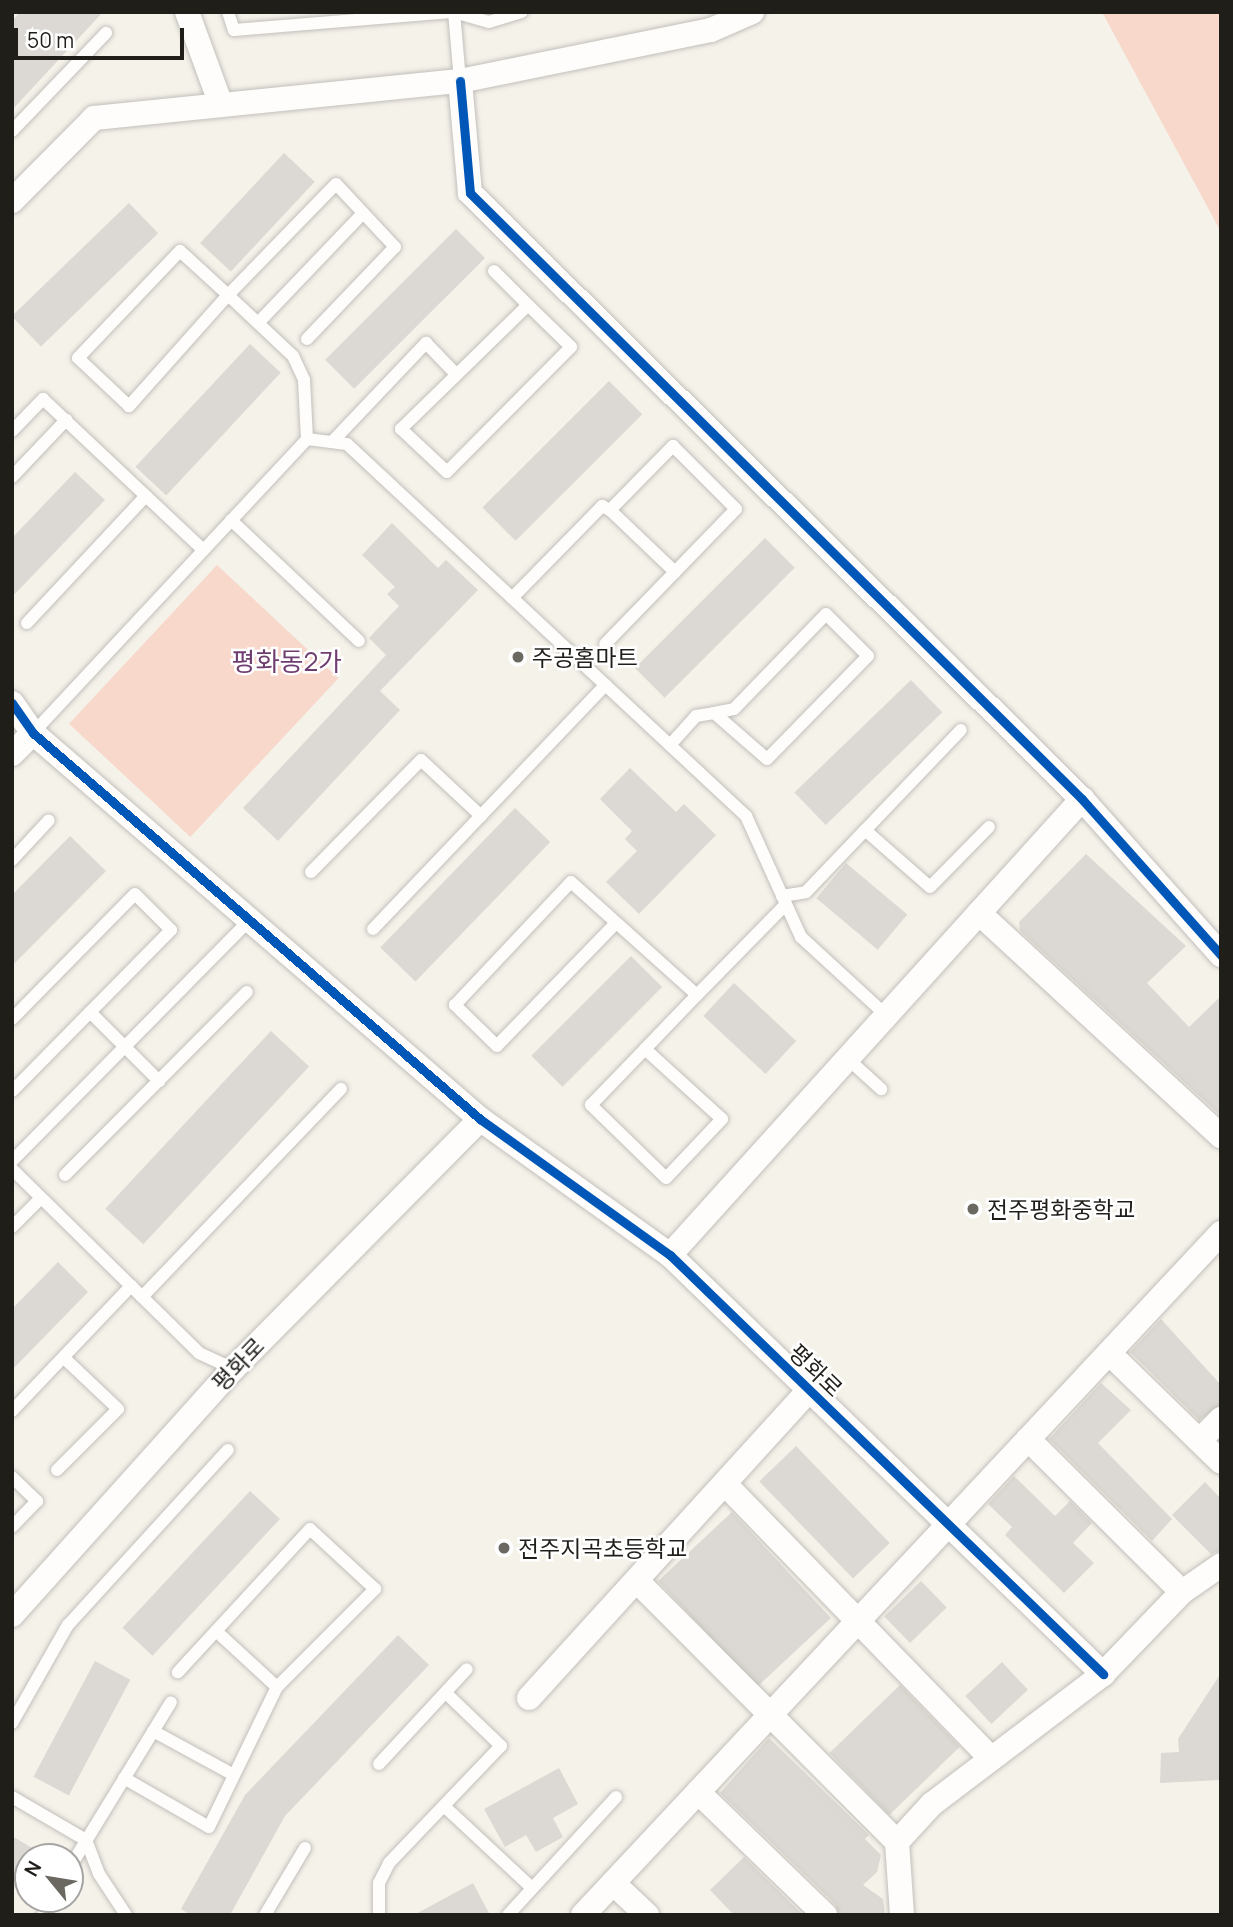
<!DOCTYPE html>
<meta charset="utf-8">
<style>
body{margin:0}
#map{position:relative;width:1233px;height:1927px;overflow:hidden;background:#f5f2ea;font-family:Manrope,"Noto Sans KR",sans-serif}
div>[style]{position:absolute}
[style*='--x']{left:calc(var(--x)*1px);top:calc(var(--y)*1px);width:calc(var(--w)*1px);rotate:calc(var(--a)*1deg)}
.green>*{inset:0;background:#f7d8cb;transform-origin:0 0}
.building>*{inset:0;background:#dcd8d3;transform-origin:0 0}
.roads{filter:drop-shadow(0 0 2px #c2bfba) drop-shadow(0 0 2px #c2bfba)}
.lane>*{height:12px;margin:-6px;padding:0 6px;transform-origin:6px;border-radius:6px;background:#fefdfc}
.street>*{height:24px;margin:-12px;padding:0 12px;transform-origin:12px;border-radius:12px;background:#fefdfc}
.cycleway>*{height:9px;margin:-4.5px;padding:0 4.5px;transform-origin:4.5px;border-radius:4.5px;background:#0057b8}
.dots>*{width:19px;height:19px;translate:-50% -50%;box-sizing:border-box;border:4px solid #fff;border-radius:50%}
span{translate:-50% -50%;white-space:nowrap;text-align:center;line-height:1.15;-webkit-text-stroke:5px #fff;paint-order:stroke}
.poi-label{font-size:23px;color:#201e19}
.left{translate:0 -50%;text-align:left}
.street-label{font-size:23px;color:#201e19}
.quarter-label{font-size:26px;color:#6e3e71}
.frame{position:absolute;inset:0;border:14px solid #201e19;pointer-events:none}
.north{position:absolute;left:14px;top:1843px;width:70px;height:70px;box-sizing:border-box;background:#fff;border:2px solid #a6a5a3;border-radius:50%;rotate:300deg;font-size:19px;font-weight:700;line-height:28px;text-align:center;color:#201e19}
.north::after{content:'';display:block;margin:auto;width:24px;height:32px;background:#6b6862;clip-path:polygon(50% 0,100% 100%,50% 72%,0 100%)}
.scale{position:absolute;left:14px;top:28px;width:170px;height:32px;box-sizing:border-box;border:4px solid #201e19;border-top:0;padding-left:9px;font-size:21px;line-height:24px;white-space:nowrap;color:#201e19;-webkit-text-stroke:5px #fff;paint-order:stroke}
</style>
<div id="map">
<div class="green">
<div style="clip-path:polygon(1102px 12px,1221px 12px,1221px 232px)"></div>
<div style="left:217px;top:565px;width:166px;height:217px;rotate:43deg"></div>
</div>
<div class="building">
<div style="clip-path:polygon(20px 12px,103px 12px,12px 110px,12px 21px)"></div>
<div style="left:284px;top:153px;width:42px;height:123px;rotate:43deg"></div>
<div style="left:129px;top:203px;width:42px;height:163px;rotate:46deg"></div>
<div style="left:456px;top:229px;width:41px;height:185px;rotate:45deg"></div>
<div style="left:250px;top:344px;width:42px;height:168px;rotate:43deg"></div>
<div style="left:609px;top:381px;width:47px;height:179px;rotate:45deg"></div>
<div style="clip-path:polygon(75px 472px,105px 500px,12px 597px,12px 538px)"></div>
<div style="clip-path:polygon(392px 523px,438px 568px,446px 560px,478px 590px,380px 691px,400px 710px,278px 841px,243px 808px,386px 655px,369px 638px,399px 606px,387px 594px,395px 587px,362px 555px)"></div>
<div style="left:765px;top:538px;width:42px;height:184px;rotate:45deg"></div>
<div style="left:911px;top:680px;width:45px;height:162px;rotate:46deg"></div>
<div style="clip-path:polygon(630px 768px,676px 812px,684px 804px,716px 835px,639px 914px,606px 882px,637px 851px,625px 839px,632px 831px,600px 799px)"></div>
<div style="left:515px;top:808px;width:49px;height:194px;rotate:44deg"></div>
<div style="clip-path:polygon(70px 836px,106px 871px,12px 966px,12px 895px)"></div>
<div style="clip-path:polygon(1086px 854px,1186px 946px,1147px 983px,1189px 1027px,1221px 996px,1221px 1116px,1020px 931px,1019px 922px)"></div>
<div style="left:846px;top:863px;width:80px;height:46px;rotate:40deg"></div>
<div style="left:631px;top:956px;width:44px;height:141px;rotate:45deg"></div>
<div style="left:734px;top:983px;width:85px;height:45px;rotate:43deg"></div>
<div style="left:271px;top:1031px;width:52px;height:243px;rotate:43deg"></div>
<div style="clip-path:polygon(58px 1262px,88px 1292px,12px 1370px,12px 1309px)"></div>
<div style="clip-path:polygon(1161px 1319px,1221px 1385px,1221px 1405px,1199px 1420px,1130px 1352px)"></div>
<div style="clip-path:polygon(1101px 1383px,1131px 1410px,1098px 1443px,1172px 1519px,1152px 1541px,1049px 1439px)"></div>
<div style="left:796px;top:1446px;width:135px;height:51px;rotate:46deg"></div>
<div style="clip-path:polygon(1014px 1476px,1055px 1516px,1070px 1501px,1092px 1523px,1073px 1543px,1094px 1563px,1064px 1593px,1005px 1535px,1012px 1527px,988px 1504px)"></div>
<div style="clip-path:polygon(1205px 1482px,1221px 1499px,1221px 1550px,1211px 1554px,1172px 1515px)"></div>
<div style="left:250px;top:1491px;width:41px;height:187px;rotate:43deg"></div>
<div style="left:732px;top:1512px;width:145px;height:101px;rotate:47deg"></div>
<div style="left:921px;top:1581px;width:37px;height:51px;rotate:46deg"></div>
<div style="clip-path:polygon(398px 1635px,429px 1665px,285px 1816px,230px 1915px,191px 1915px,181px 1909px,245px 1795px)"></div>
<div style="left:95px;top:1661px;width:40px;height:131px;rotate:28deg"></div>
<div style="left:1002px;top:1662px;width:38px;height:50px;rotate:47deg"></div>
<div style="clip-path:polygon(1221px 1673px,1221px 1780px,1160px 1783px,1161px 1753px,1179px 1752px,1178px 1739px)"></div>
<div style="left:900px;top:1685px;width:86px;height:98px;rotate:46deg"></div>
<div style="clip-path:polygon(769px 1738px,869px 1835px,865px 1839px,881px 1855px,877px 1872px,863px 1885px,883px 1899px,885px 1915px,839px 1915px,835px 1904px,720px 1793px)"></div>
<div style="clip-path:polygon(559px 1768px,578px 1804px,553px 1818px,563px 1837px,536px 1852px,526px 1835px,505px 1847px,484px 1809px)"></div>
<div style="clip-path:polygon(12px 1836px,37px 1851px,28px 1857px,12px 1893px)"></div>
<div style="clip-path:polygon(744px 1857px,803px 1915px,734px 1915px,710px 1890px)"></div>
<div style="clip-path:polygon(473px 1883px,490px 1915px,414px 1915px)"></div>
</div>
<div class="roads">
<div class="lane">
<div style="--x:228;--y:12;--w:19;--a:72"></div>
<div style="--x:234;--y:30;--w:221;--a:-4.7"></div>
<div style="--x:454;--y:12;--w:36;--a:16"></div>
<div style="--x:489;--y:22;--w:34;--a:-17"></div>
<div style="--x:454;--y:12;--w:69;--a:85"></div>
<div style="--x:12;--y:131;--w:136;--a:-46.2"></div>
<div style="--x:180;--y:251;--w:65;--a:42.5"></div>
<div style="--x:228;--y:295;--w:149;--a:131.7"></div>
<div style="--x:129;--y:406;--w:70;--a:-136.7"></div>
<div style="--x:78;--y:358;--w:148;--a:-46.4"></div>
<div style="--x:494;--y:271;--w:48;--a:45"></div>
<div style="--x:528;--y:305;--w:60;--a:44.3"></div>
<div style="--x:571;--y:347;--w:176;--a:134.8"></div>
<div style="--x:447;--y:472;--w:63;--a:-136.9"></div>
<div style="--x:401;--y:429;--w:177;--a:-44.3"></div>
<div style="--x:258;--y:323;--w:152;--a:-46.3"></div>
<div style="--x:307;--y:339;--w:127;--a:-46.3"></div>
<div style="--x:395;--y:247;--w:86;--a:-133.1"></div>
<div style="--x:336;--y:184;--w:155;--a:134.2"></div>
<div style="--x:228;--y:295;--w:89;--a:43.2"></div>
<div style="--x:293;--y:356;--w:26;--a:65"></div>
<div style="--x:304;--y:380;--w:59;--a:87.1"></div>
<div style="--x:12;--y:431;--w:45;--a:-45.9"></div>
<div style="--x:43;--y:399;--w:220;--a:43.3"></div>
<div style="--x:332;--y:442;--w:137;--a:-46.5"></div>
<div style="--x:426;--y:343;--w:42;--a:46"></div>
<div style="--x:12;--y:477;--w:79;--a:-46.5"></div>
<div style="--x:610;--y:510;--w:90;--a:43.6"></div>
<div style="--x:231;--y:520;--w:176;--a:43.4"></div>
<div style="--x:512;--y:598;--w:129;--a:-45.6"></div>
<div style="--x:602;--y:506;--w:9;--a:27"></div>
<div style="--x:610;--y:510;--w:90;--a:-45.5"></div>
<div style="--x:673;--y:446;--w:89;--a:45"></div>
<div style="--x:736;--y:509;--w:188;--a:134.1"></div>
<div style="--x:27;--y:623;--w:174;--a:-46.9"></div>
<div style="--x:33;--y:733;--w:402;--a:-47"></div>
<div style="--x:307;--y:439;--w:40;--a:7.1"></div>
<div style="--x:347;--y:444;--w:546;--a:42.99"></div>
<div style="--x:746;--y:816;--w:133;--a:65.6"></div>
<div style="--x:801;--y:937;--w:117;--a:42.6"></div>
<div style="--x:670;--y:745;--w:39;--a:-48"></div>
<div style="--x:696;--y:716;--w:18;--a:-9"></div>
<div style="--x:714;--y:713;--w:20;--a:-11"></div>
<div style="--x:734;--y:709;--w:132;--a:-45.9"></div>
<div style="--x:826;--y:614;--w:59;--a:45"></div>
<div style="--x:868;--y:656;--w:144;--a:134.4"></div>
<div style="--x:767;--y:759;--w:70;--a:-139"></div>
<div style="--x:865;--y:830;--w:86;--a:41.2"></div>
<div style="--x:930;--y:887;--w:84;--a:-45.5"></div>
<div style="--x:12;--y:860;--w:54;--a:-47.2"></div>
<div style="--x:311;--y:872;--w:157;--a:-45.5"></div>
<div style="--x:421;--y:760;--w:82;--a:43"></div>
<div style="--x:782;--y:896;--w:24;--a:-9"></div>
<div style="--x:806;--y:892;--w:224;--a:-46.3"></div>
<div style="--x:616;--y:923;--w:171;--a:134.1"></div>
<div style="--x:497;--y:1046;--w:59;--a:-135.7"></div>
<div style="--x:455;--y:1005;--w:169;--a:-46.7"></div>
<div style="--x:571;--y:882;--w:169;--a:41.9"></div>
<div style="--x:373;--y:929;--w:337;--a:-46.4"></div>
<div style="--x:90;--y:1012;--w:98;--a:45"></div>
<div style="--x:12;--y:1019;--w:175;--a:-45.5"></div>
<div style="--x:135;--y:894;--w:51;--a:45"></div>
<div style="--x:171;--y:930;--w:226;--a:134.6"></div>
<div style="--x:645;--y:1049;--w:104;--a:42.3"></div>
<div style="--x:722;--y:1119;--w:81;--a:133.5"></div>
<div style="--x:666;--y:1178;--w:105;--a:-135.8"></div>
<div style="--x:591;--y:1105;--w:78;--a:-46"></div>
<div style="--x:645;--y:1049;--w:75;--a:-46.1"></div>
<div style="--x:697;--y:995;--w:127;--a:-45.6"></div>
<div style="--x:848;--y:1059;--w:45;--a:42.3"></div>
<div style="--x:12;--y:1161;--w:336;--a:-45.4"></div>
<div style="--x:12;--y:1169;--w:262;--a:44.5"></div>
<div style="--x:199;--y:1353;--w:38;--a:25"></div>
<div style="--x:65;--y:1175;--w:258;--a:-45.2"></div>
<div style="--x:12;--y:1227;--w:41;--a:-45"></div>
<div style="--x:142;--y:1297;--w:288;--a:-46.3"></div>
<div style="--x:12;--y:1411;--w:173;--a:-46.4"></div>
<div style="--x:57;--y:1470;--w:86;--a:-45"></div>
<div style="--x:118;--y:1409;--w:74;--a:-136.6"></div>
<div style="--x:12;--y:1477;--w:35;--a:44"></div>
<div style="--x:37;--y:1501;--w:36;--a:134"></div>
<div style="--x:216;--y:1631;--w:83;--a:42.6"></div>
<div style="--x:12;--y:1723;--w:113;--a:-60.3"></div>
<div style="--x:68;--y:1625;--w:237;--a:-47.6"></div>
<div style="--x:153;--y:1731;--w:92;--a:28.5"></div>
<div style="--x:379;--y:1764;--w:129;--a:-47.2"></div>
<div style="--x:124;--y:1778;--w:98;--a:30"></div>
<div style="--x:209;--y:1827;--w:156;--a:-64.1"></div>
<div style="--x:277;--y:1687;--w:139;--a:-45"></div>
<div style="--x:375;--y:1589;--w:88;--a:-137.3"></div>
<div style="--x:310;--y:1529;--w:195;--a:132.7"></div>
<div style="--x:12;--y:1797;--w:86;--a:30.2"></div>
<div style="--x:86;--y:1840;--w:36;--a:69"></div>
<div style="--x:99;--y:1874;--w:49;--a:56.6"></div>
<div style="--x:444;--y:1806;--w:120;--a:43"></div>
<div style="--x:70;--y:1867;--w:193;--a:-58.5"></div>
<div style="--x:43;--y:1915;--w:18;--a:-61"></div>
<div style="--x:265;--y:1915;--w:78;--a:-59.2"></div>
<div style="--x:379;--y:1915;--w:32;--a:-90"></div>
<div style="--x:379;--y:1883;--w:22;--a:-63"></div>
<div style="--x:389;--y:1863;--w:162;--a:-46.3"></div>
<div style="--x:501;--y:1746;--w:75;--a:-136.1"></div>
<div style="--x:508;--y:1915;--w:160;--a:-47.5"></div>
</div>
<div class="street">
<div style="--x:187;--y:12;--w:99;--a:69.9"></div>
<div style="--x:460;--y:81;--w:112;--a:84.9"></div>
<div style="--x:470;--y:193;--w:861;--a:44.72"></div>
<div style="--x:1082;--y:799;--w:209;--a:48.3"></div>
<div style="--x:12;--y:201;--w:117;--a:-45.3"></div>
<div style="--x:94;--y:118;--w:368;--a:-5.8"></div>
<div style="--x:460;--y:81;--w:256;--a:-11.5"></div>
<div style="--x:711;--y:30;--w:45;--a:-23.7"></div>
<div style="--x:12;--y:703;--w:37;--a:55"></div>
<div style="--x:33;--y:733;--w:591;--a:40.81"></div>
<div style="--x:480;--y:1119;--w:234;--a:35.6"></div>
<div style="--x:670;--y:1255;--w:603;--a:44.06"></div>
<div style="--x:12;--y:754;--w:30;--a:-45"></div>
<div style="--x:979;--y:913;--w:329;--a:42.7"></div>
<div style="--x:670;--y:1255;--w:615;--a:-47.9"></div>
<div style="--x:1109;--y:1353;--w:156;--a:44.2"></div>
<div style="--x:1028;--y:1439;--w:217;--a:44.8"></div>
<div style="--x:1200;--y:1440;--w:30;--a:-45"></div>
<div style="--x:726;--y:1485;--w:380;--a:45.9"></div>
<div style="--x:638;--y:1582;--w:367;--a:45.1"></div>
<div style="--x:12;--y:1615;--w:331;--a:-48.1"></div>
<div style="--x:233;--y:1369;--w:351;--a:-45.3"></div>
<div style="--x:529;--y:1698;--w:416;--a:-47.7"></div>
<div style="--x:698;--y:1792;--w:177;--a:44.1"></div>
<div style="--x:613;--y:1883;--w:47;--a:43.3"></div>
<div style="--x:583;--y:1915;--w:934;--a:-46.91"></div>
<div style="--x:902;--y:1915;--w:73;--a:-93.9"></div>
<div style="--x:897;--y:1842;--w:52;--a:-47.4"></div>
<div style="--x:932;--y:1804;--w:215;--a:-37.2"></div>
<div style="--x:1103;--y:1674;--w:114;--a:-46.1"></div>
<div style="--x:1182;--y:1592;--w:47;--a:-34.7"></div>
</div>
</div>
<div class="cycleway">
<div style="--x:460;--y:81;--w:112;--a:84.9"></div>
<div style="--x:470;--y:193;--w:861;--a:44.72"></div>
<div style="--x:1082;--y:799;--w:209;--a:48.3"></div>
<div style="--x:12;--y:703;--w:37;--a:55"></div>
<div style="--x:33;--y:733;--w:591;--a:40.81"></div>
<div style="--x:480;--y:1119;--w:234;--a:35.6"></div>
<div style="--x:670;--y:1255;--w:603;--a:44.06"></div>
</div>
<div class="dots">
<div style="left:518px;top:657px;background:#6b6862"></div>
<div style="left:973px;top:1209px;background:#6b6862"></div>
<div style="left:504px;top:1548px;background:#6b6862"></div>
</div>
<div class="poi-label">
<span class="left" style="left:532px;top:657px">주공홈마트</span>
<span class="left" style="left:987px;top:1209px">전주평화중학교</span>
<span class="left" style="left:518px;top:1548px">전주지곡초등학교</span>
</div>
<div class="street-label">
<span style="left:238px;top:1364px;rotate:-46deg">평화로</span>
<span style="left:816px;top:1370px;rotate:44deg">평화로</span>
</div>
<div class="quarter-label">
<span style="left:287px;top:662px">평화동2가</span>
</div>
<div class="frame"></div>
<div class="north">N</div>
<div class="scale">50 m</div>
</div>
